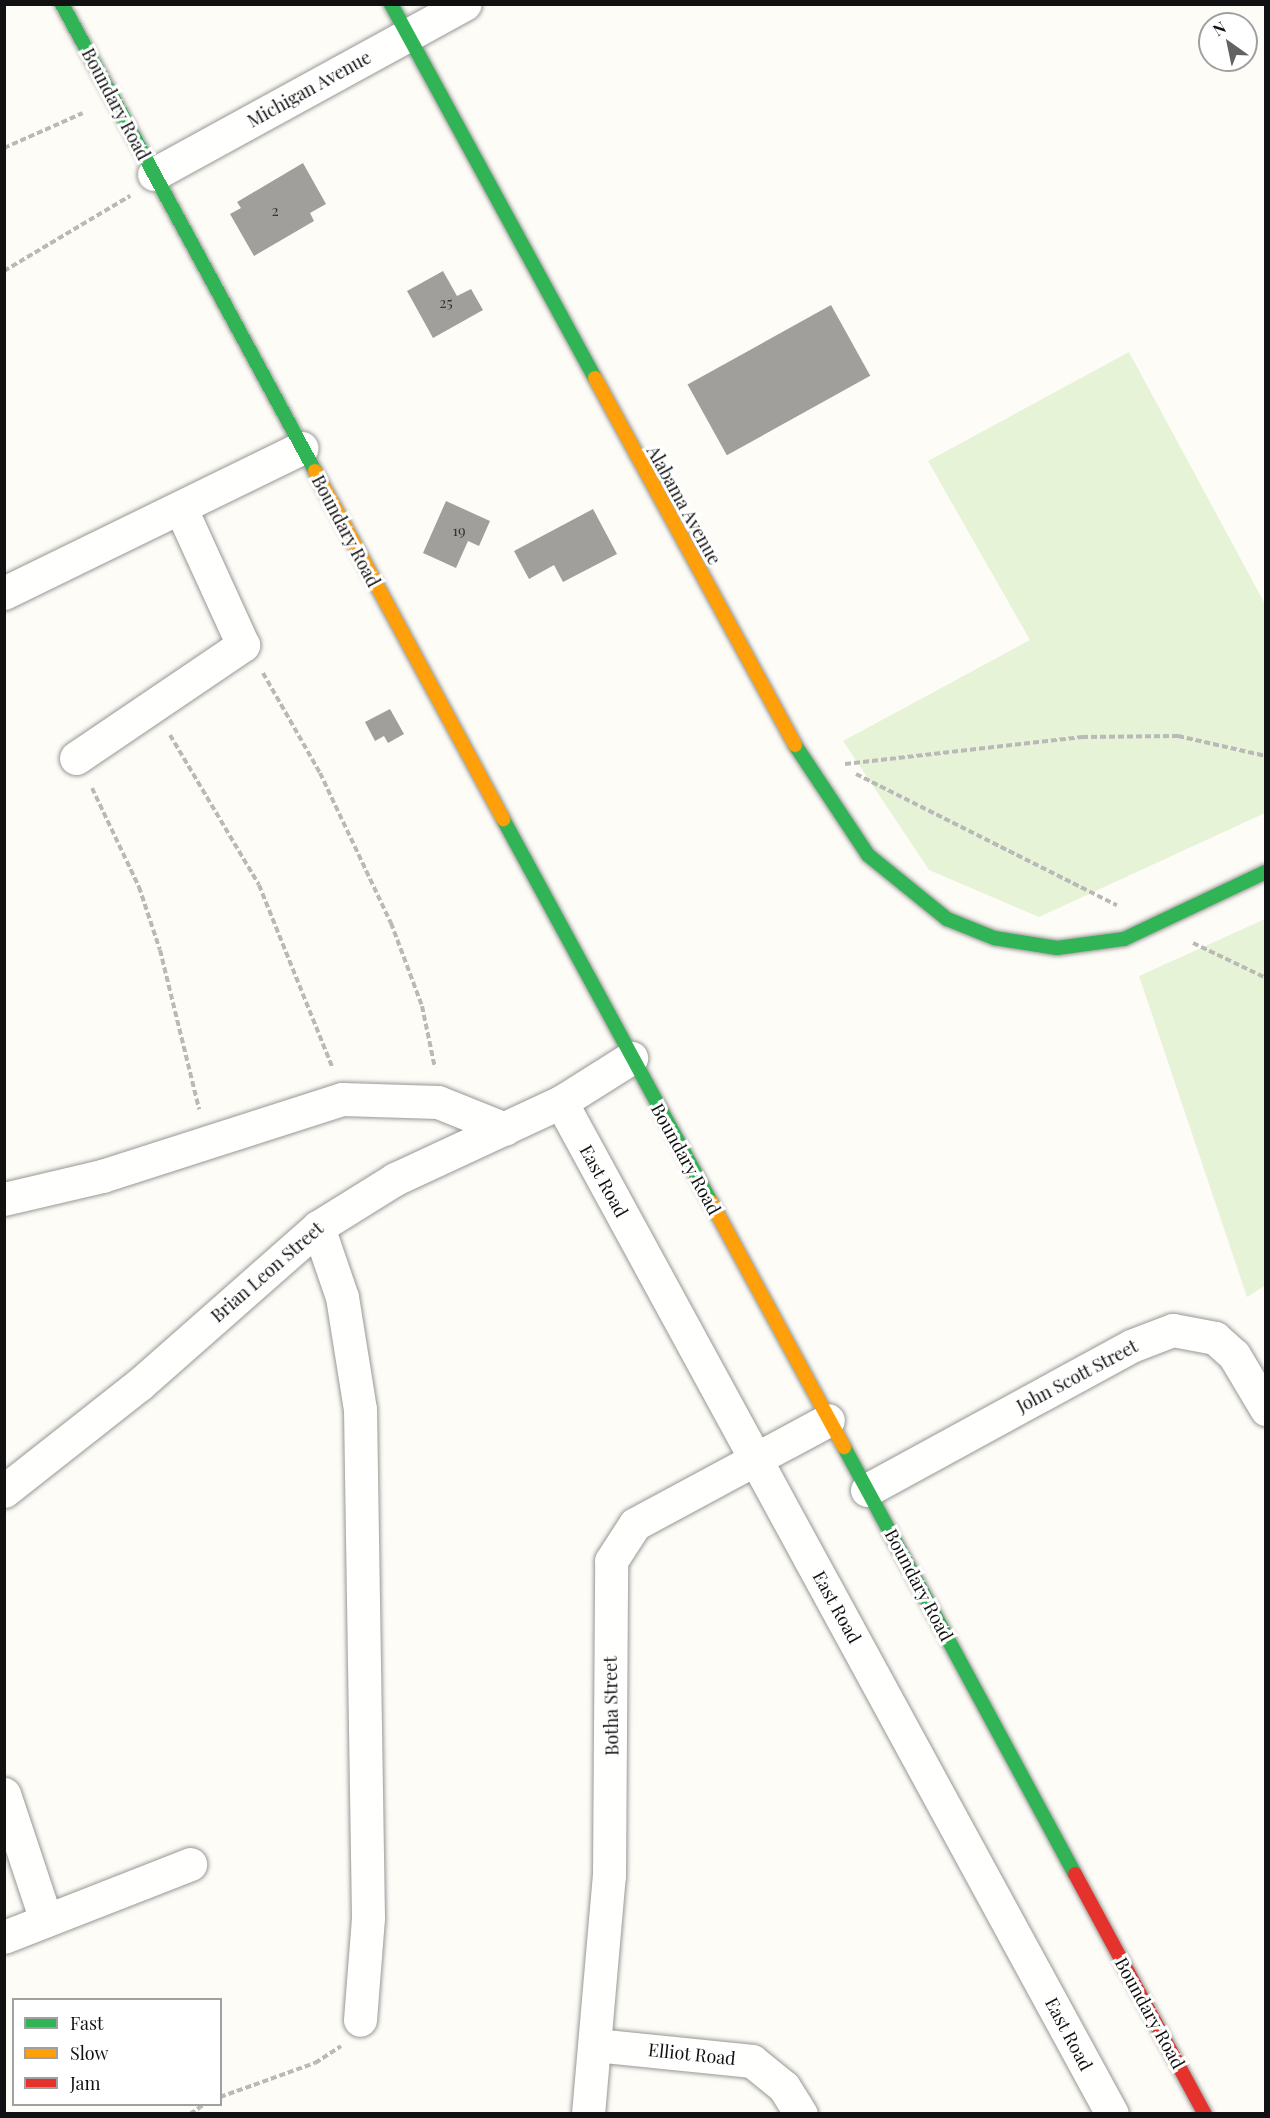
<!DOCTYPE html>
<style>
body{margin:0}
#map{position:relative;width:1270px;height:2118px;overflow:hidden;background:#fdfcf7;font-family:"Playfair Display",serif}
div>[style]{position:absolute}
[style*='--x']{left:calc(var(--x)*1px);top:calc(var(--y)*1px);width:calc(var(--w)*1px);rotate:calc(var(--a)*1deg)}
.green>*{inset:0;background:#e7f3d7}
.building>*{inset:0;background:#a19f9c;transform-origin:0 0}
.path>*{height:4px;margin-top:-2px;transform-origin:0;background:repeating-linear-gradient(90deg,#b9b9b8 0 6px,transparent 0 9px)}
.roads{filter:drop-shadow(0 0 2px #979795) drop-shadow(0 0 2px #979795)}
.street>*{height:33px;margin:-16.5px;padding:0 16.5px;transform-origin:16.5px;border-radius:16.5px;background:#fffffe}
.fast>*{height:14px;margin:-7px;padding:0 7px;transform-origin:7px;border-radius:7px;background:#30b455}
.slow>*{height:14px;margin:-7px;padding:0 7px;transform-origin:7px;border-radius:7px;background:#ff9f0a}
.jam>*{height:14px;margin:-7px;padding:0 7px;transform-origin:7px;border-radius:7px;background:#e5322d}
span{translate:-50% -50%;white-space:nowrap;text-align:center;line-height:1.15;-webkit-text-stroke:6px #fff;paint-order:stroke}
.number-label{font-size:15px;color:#353434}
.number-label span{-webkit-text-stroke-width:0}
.street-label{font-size:18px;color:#111}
.frame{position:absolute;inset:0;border:6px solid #111;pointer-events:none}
.legend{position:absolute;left:12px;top:1998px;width:210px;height:108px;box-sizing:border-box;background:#fff;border:2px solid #a0a0a0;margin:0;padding:8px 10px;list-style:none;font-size:18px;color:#111}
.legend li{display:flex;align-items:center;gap:12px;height:30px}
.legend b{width:30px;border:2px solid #a0a0a0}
.north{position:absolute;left:1198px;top:12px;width:60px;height:60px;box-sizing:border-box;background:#fff;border:2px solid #a0a0a0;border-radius:50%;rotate:327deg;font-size:16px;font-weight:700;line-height:24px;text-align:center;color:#111}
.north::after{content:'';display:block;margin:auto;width:21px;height:27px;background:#646362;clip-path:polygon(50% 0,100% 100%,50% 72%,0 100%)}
</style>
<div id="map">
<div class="green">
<div style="clip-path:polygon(1129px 352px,1265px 604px,1265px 813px,1039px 917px,929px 870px,843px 741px,1030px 640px,928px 461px)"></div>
<div style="clip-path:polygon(1265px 919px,1266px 1285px,1247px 1297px,1139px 976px)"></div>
</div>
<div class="building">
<div style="clip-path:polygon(303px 163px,326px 204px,310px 213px,314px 221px,254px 256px,230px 214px,241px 208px,237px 202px)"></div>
<div style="clip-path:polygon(443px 271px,457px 296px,471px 289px,483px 310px,433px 338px,407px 291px)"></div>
<div style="left:831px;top:305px;width:81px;height:164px;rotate:61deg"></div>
<div style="clip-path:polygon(446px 501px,490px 521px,479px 546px,468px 541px,456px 568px,423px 553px)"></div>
<div style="clip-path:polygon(593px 509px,617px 554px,563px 582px,554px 565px,529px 579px,514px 551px)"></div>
<div style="clip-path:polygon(390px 709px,404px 734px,388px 743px,384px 736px,375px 741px,365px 722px)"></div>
</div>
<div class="path">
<div style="--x:4;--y:148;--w:86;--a:-23.9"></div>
<div style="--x:4;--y:271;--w:147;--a:-30.8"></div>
<div style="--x:263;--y:673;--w:115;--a:60.3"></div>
<div style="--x:320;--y:773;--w:166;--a:64.7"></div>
<div style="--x:391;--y:923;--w:89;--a:69.5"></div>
<div style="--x:422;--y:1006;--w:63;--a:78.2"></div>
<div style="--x:170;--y:735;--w:174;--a:59.3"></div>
<div style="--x:259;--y:885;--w:196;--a:68.1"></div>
<div style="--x:845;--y:764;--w:239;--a:-6.5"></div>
<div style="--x:1082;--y:737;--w:96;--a:-0.6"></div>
<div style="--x:1178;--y:736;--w:90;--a:12.8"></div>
<div style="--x:856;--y:774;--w:292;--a:26.7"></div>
<div style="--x:92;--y:788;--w:110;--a:64.6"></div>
<div style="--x:139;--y:887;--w:66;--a:71.6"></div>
<div style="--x:160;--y:950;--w:164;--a:76.2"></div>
<div style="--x:1193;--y:943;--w:81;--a:25.6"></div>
<div style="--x:220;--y:2097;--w:101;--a:-19.7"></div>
<div style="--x:315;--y:2063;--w:31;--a:-33"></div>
<div style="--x:190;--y:2114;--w:18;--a:-34"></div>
</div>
<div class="roads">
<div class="street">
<div style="--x:154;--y:174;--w:354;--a:-28.7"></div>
<div style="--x:4;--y:593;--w:331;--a:-26"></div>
<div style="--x:76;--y:758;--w:202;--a:-34.1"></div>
<div style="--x:243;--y:645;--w:149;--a:-114.5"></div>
<div style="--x:561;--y:1102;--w:1152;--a:61.43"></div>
<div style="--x:4;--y:1199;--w:101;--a:-13.2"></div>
<div style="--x:102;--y:1176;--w:252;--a:-17.8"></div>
<div style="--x:342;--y:1099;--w:96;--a:1.8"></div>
<div style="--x:438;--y:1102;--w:72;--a:21.9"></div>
<div style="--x:318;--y:1227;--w:74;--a:71.1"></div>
<div style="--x:342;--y:1297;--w:113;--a:80.9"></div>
<div style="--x:360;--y:1409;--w:509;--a:89.1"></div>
<div style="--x:368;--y:1918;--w:102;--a:94.5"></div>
<div style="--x:867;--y:1490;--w:301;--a:-28.6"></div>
<div style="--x:1131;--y:1346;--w:45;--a:-20.9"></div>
<div style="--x:1173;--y:1330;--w:43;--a:10.8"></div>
<div style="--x:1215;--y:1338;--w:25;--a:42"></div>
<div style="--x:1234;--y:1355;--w:63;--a:59.3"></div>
<div style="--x:4;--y:1491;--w:173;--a:-38.2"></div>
<div style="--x:140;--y:1384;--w:237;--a:-41.4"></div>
<div style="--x:318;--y:1227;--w:91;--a:-31.9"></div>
<div style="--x:395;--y:1179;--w:183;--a:-24.9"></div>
<div style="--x:561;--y:1102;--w:83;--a:-32.2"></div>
<div style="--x:4;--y:1794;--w:133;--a:71.6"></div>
<div style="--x:4;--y:1937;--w:200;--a:-21.4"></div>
<div style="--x:595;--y:2045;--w:158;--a:5.8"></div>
<div style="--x:752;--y:2061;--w:41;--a:39.1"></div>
<div style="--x:784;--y:2087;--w:32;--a:58"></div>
<div style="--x:588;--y:2114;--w:239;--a:-85"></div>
<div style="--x:609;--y:1876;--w:315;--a:-89.6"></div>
<div style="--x:611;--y:1561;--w:44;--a:-57"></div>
<div style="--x:635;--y:1524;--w:219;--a:-28.3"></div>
</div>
<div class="fast">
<div style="--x:62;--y:4;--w:531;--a:61.55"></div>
<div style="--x:391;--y:4;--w:426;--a:61.4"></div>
<div style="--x:795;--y:745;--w:132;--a:56.4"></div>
<div style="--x:868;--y:855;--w:102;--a:39"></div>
<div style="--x:947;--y:919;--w:51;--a:22"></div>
<div style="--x:994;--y:938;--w:64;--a:9"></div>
<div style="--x:1057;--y:948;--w:68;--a:-7.7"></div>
<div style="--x:1124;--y:939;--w:157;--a:-25.3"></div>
<div style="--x:503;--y:819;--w:436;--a:61.5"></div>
<div style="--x:844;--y:1447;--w:485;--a:61.6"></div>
</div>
<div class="slow">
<div style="--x:595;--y:378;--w:418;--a:61.4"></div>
<div style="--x:315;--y:471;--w:396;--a:61.6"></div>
<div style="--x:711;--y:1202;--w:279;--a:61.5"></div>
</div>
<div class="jam">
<div style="--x:1075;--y:1874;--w:273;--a:61.6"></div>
</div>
</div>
<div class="number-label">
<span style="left:275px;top:211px">2</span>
<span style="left:446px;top:303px">25</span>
<span style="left:459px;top:531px">19</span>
</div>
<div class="street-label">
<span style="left:309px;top:89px;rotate:-29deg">Michigan Avenue</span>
<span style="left:116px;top:104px;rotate:62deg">Boundary Road</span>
<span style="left:684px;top:505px;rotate:61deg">Alabama Avenue</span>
<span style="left:346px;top:531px;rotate:62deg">Boundary Road</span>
<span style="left:686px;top:1159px;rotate:61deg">Boundary Road</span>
<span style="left:604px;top:1181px;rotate:61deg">East Road</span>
<span style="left:267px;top:1272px;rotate:-41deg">Brian Leon Street</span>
<span style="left:1077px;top:1376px;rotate:-28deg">John Scott Street</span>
<span style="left:919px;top:1585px;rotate:62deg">Boundary Road</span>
<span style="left:837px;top:1607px;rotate:61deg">East Road</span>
<span style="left:611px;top:1706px;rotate:-91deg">Botha Street</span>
<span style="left:1150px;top:2013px;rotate:61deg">Boundary Road</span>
<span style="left:1069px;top:2034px;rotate:62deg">East Road</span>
<span style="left:692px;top:2054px;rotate:6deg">Elliot Road</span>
</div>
<div class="frame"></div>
<ul class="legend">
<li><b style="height:8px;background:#30b455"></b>Fast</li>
<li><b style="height:8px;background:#ff9f0a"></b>Slow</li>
<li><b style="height:8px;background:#e5322d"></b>Jam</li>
</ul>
<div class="north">N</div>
</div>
